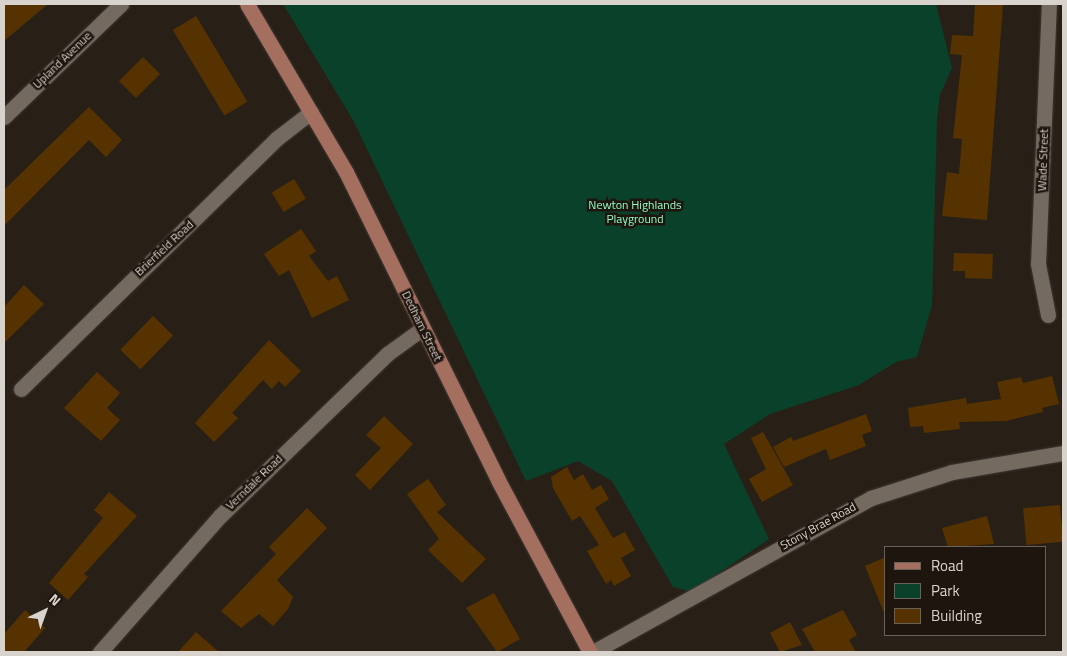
<!DOCTYPE html>
<style>
body{margin:0}
#map{position:relative;width:1067px;height:656px;overflow:hidden;background:#282017;font-family:"Titillium Web",sans-serif}
div>[style]{position:absolute}
[style*='--x']{left:calc(var(--x)*1px);top:calc(var(--y)*1px);width:calc(var(--w)*1px);rotate:calc(var(--a)*1deg)}
.green>*{inset:0;background:#0a412a}
.building>*{inset:0;background:#563200;transform-origin:0 0}
.roads{filter:drop-shadow(0 0 1px #403934) drop-shadow(0 0 1px #403934)}
.minor>*{height:15px;margin:-7.5px;padding:0 7.5px;transform-origin:7.5px;border-radius:7.5px;background:#746a60}
.major>*{height:15px;margin:-7.5px;padding:0 7.5px;transform-origin:7.5px;border-radius:7.5px;background:#a56f60}
span{translate:-50% -50%;white-space:nowrap;text-align:center;line-height:1.15;-webkit-text-stroke:5px #1e160e;paint-order:stroke}
.street-label{font-size:12px;color:#d9d3ce}
.park-label{font-size:12px;color:#90fdc4}
.frame{position:absolute;inset:0;border:5px solid #d9d3ce;pointer-events:none}
.legend{position:absolute;left:884px;top:546px;width:162px;height:90px;box-sizing:border-box;background:#1e160e;border:1px solid #69625b;margin:0;padding:6px 9px;list-style:none;font-size:15px;color:#d9d3ce}
.legend li{display:flex;align-items:center;gap:10px;height:25px}
.legend b{width:25px;border:1px solid #69625b}
.north{position:absolute;left:20px;top:586px;width:50px;height:50px;-webkit-text-stroke:4px #1e160e;paint-order:stroke;rotate:42deg;font-size:14px;font-weight:700;line-height:20px;text-align:center;color:#d9d3ce}
.north::after{content:'';display:block;margin:auto;width:18px;height:22px;background:#d9d3ce;clip-path:polygon(50% 0,100% 100%,50% 72%,0 100%)}
</style>
<div id="map">
<div class="green">
<div style="clip-path:polygon(283px 4px,936px 4px,952px 68px,940px 95px,937px 120px,932px 305px,917px 357px,896px 362px,859px 385px,770px 414px,724px 444px,769px 539px,691px 592px,673px 587px,612px 481px,578px 461px,526px 481px,353px 120px)"></div>
</div>
<div class="building">
<div style="clip-path:polygon(4px 4px,48px 4px,4px 41px)"></div>
<div style="clip-path:polygon(975px 4px,1003px 4px,987px 220px,942px 216px,947px 172px,959px 174px,962px 139px,953px 138px,962px 55px,950px 54px,952px 35px,973px 36px)"></div>
<div style="left:196px;top:16px;width:100px;height:27px;rotate:59deg"></div>
<div style="left:143px;top:57px;width:24px;height:34px;rotate:45deg"></div>
<div style="clip-path:polygon(89px 107px,122px 140px,106px 157px,89px 140px,4px 226px,4px 190px)"></div>
<div style="left:294px;top:179px;width:23px;height:26px;rotate:59deg"></div>
<div style="clip-path:polygon(301px 229px,316px 251px,309px 256px,328px 281px,337px 276px,349px 300px,312px 318px,289px 270px,279px 276px,264px 254px)"></div>
<div style="clip-path:polygon(954px 253px,993px 254px,992px 279px,965px 278px,965px 271px,953px 271px)"></div>
<div style="clip-path:polygon(24px 285px,44px 304px,4px 343px,4px 307px)"></div>
<div style="left:153px;top:316px;width:28px;height:47px;rotate:44deg"></div>
<div style="clip-path:polygon(269px 340px,301px 371px,285px 387px,279px 381px,272px 389px,263px 380px,232px 413px,238px 418px,214px 442px,195px 423px)"></div>
<div style="clip-path:polygon(97px 372px,120px 393px,107px 408px,120px 420px,101px 441px,64px 408px)"></div>
<div style="clip-path:polygon(1052px 376px,1059px 404px,1042px 408px,1043px 412px,1006px 421px,959px 422px,960px 429px,924px 433px,923px 426px,910px 427px,908px 408px,966px 398px,967px 404px,1001px 399px,997px 382px,1021px 377px,1023px 383px)"></div>
<div style="clip-path:polygon(866px 414px,872px 431px,862px 435px,866px 446px,830px 460px,826px 449px,784px 467px,773px 447px,791px 437px,793px 441px)"></div>
<div style="clip-path:polygon(384px 416px,413px 444px,370px 490px,355px 475px,381px 448px,366px 435px)"></div>
<div style="clip-path:polygon(763px 432px,793px 485px,762px 502px,749px 479px,766px 469px,751px 438px)"></div>
<div style="clip-path:polygon(567px 467px,574px 480px,583px 474px,592px 490px,601px 485px,609px 499px,595px 508px,613px 538px,625px 532px,635px 550px,621px 558px,631px 576px,614px 586px,611px 580px,606px 584px,587px 551px,599px 545px,580px 516px,572px 521px,553px 488px,551px 477px)"></div>
<div style="clip-path:polygon(428px 479px,446px 505px,437px 512px,486px 559px,462px 583px,428px 550px,439px 539px,407px 494px)"></div>
<div style="clip-path:polygon(109px 492px,137px 516px,84px 574px,88px 577px,68px 600px,49px 583px,103px 518px,94px 510px)"></div>
<div style="left:1060px;top:505px;width:37px;height:37px;rotate:85deg"></div>
<div style="clip-path:polygon(307px 508px,327px 528px,277px 580px,293px 597px,288px 609px,273px 626px,259px 614px,241px 628px,221px 611px,276px 554px,269px 547px)"></div>
<div style="clip-path:polygon(987px 516px,994px 544px,948px 547px,942px 528px)"></div>
<div style="clip-path:polygon(886px 557px,886px 615px,885px 615px,865px 566px)"></div>
<div style="clip-path:polygon(494px 593px,520px 639px,497px 652px,466px 608px)"></div>
<div style="clip-path:polygon(25px 610px,45px 628px,24px 652px,4px 652px,4px 634px)"></div>
<div style="clip-path:polygon(843px 610px,857px 635px,849px 640px,856px 652px,815px 652px,802px 629px)"></div>
<div style="clip-path:polygon(790px 622px,802px 645px,780px 652px,770px 633px)"></div>
<div style="clip-path:polygon(196px 632px,219px 652px,178px 652px)"></div>
</div>
<div class="roads">
<div class="minor">
<div style="--x:4;--y:117;--w:163;--a:-44"></div>
<div style="--x:1048;--y:315;--w:52;--a:-101.1"></div>
<div style="--x:1038;--y:264;--w:260;--a:-87.6"></div>
<div style="--x:21;--y:389;--w:357;--a:-44.4"></div>
<div style="--x:276;--y:139;--w:44;--a:-37.6"></div>
<div style="--x:100;--y:652;--w:181;--a:-48.6"></div>
<div style="--x:220;--y:516;--w:233;--a:-44.1"></div>
<div style="--x:387;--y:354;--w:44;--a:-35.8"></div>
<div style="--x:593;--y:652;--w:318;--a:-29"></div>
<div style="--x:871;--y:498;--w:85;--a:-17.8"></div>
<div style="--x:952;--y:472;--w:113;--a:-9.7"></div>
</div>
<div class="major">
<div style="--x:247;--y:4;--w:195;--a:59.5"></div>
<div style="--x:346;--y:172;--w:343;--a:63.7"></div>
<div style="--x:498;--y:480;--w:195;--a:61.9"></div>
</div>
</div>
<div class="street-label">
<span style="left:62px;top:60px;rotate:-44deg">Upland Avenue</span>
<span style="left:1043px;top:160px;rotate:-88deg">Wade Street</span>
<span style="left:164px;top:248px;rotate:-43deg">Brierfield Road</span>
<span style="left:422px;top:326px;rotate:64deg">Dedham Street</span>
<span style="left:254px;top:482px;rotate:-44deg">Verndale Road</span>
<span style="left:818px;top:526px;rotate:-29deg">Stony Brae Road</span>
</div>
<div class="park-label">
<span style="left:635px;top:212px">Newton Highlands<br>Playground</span>
</div>
<div class="frame"></div>
<ul class="legend">
<li><b style="height:6px;background:#a56f60"></b>Road</li>
<li><b style="height:14px;background:#0a412a"></b>Park</li>
<li><b style="height:14px;background:#563200"></b>Building</li>
</ul>
<div class="north">N</div>
</div>
